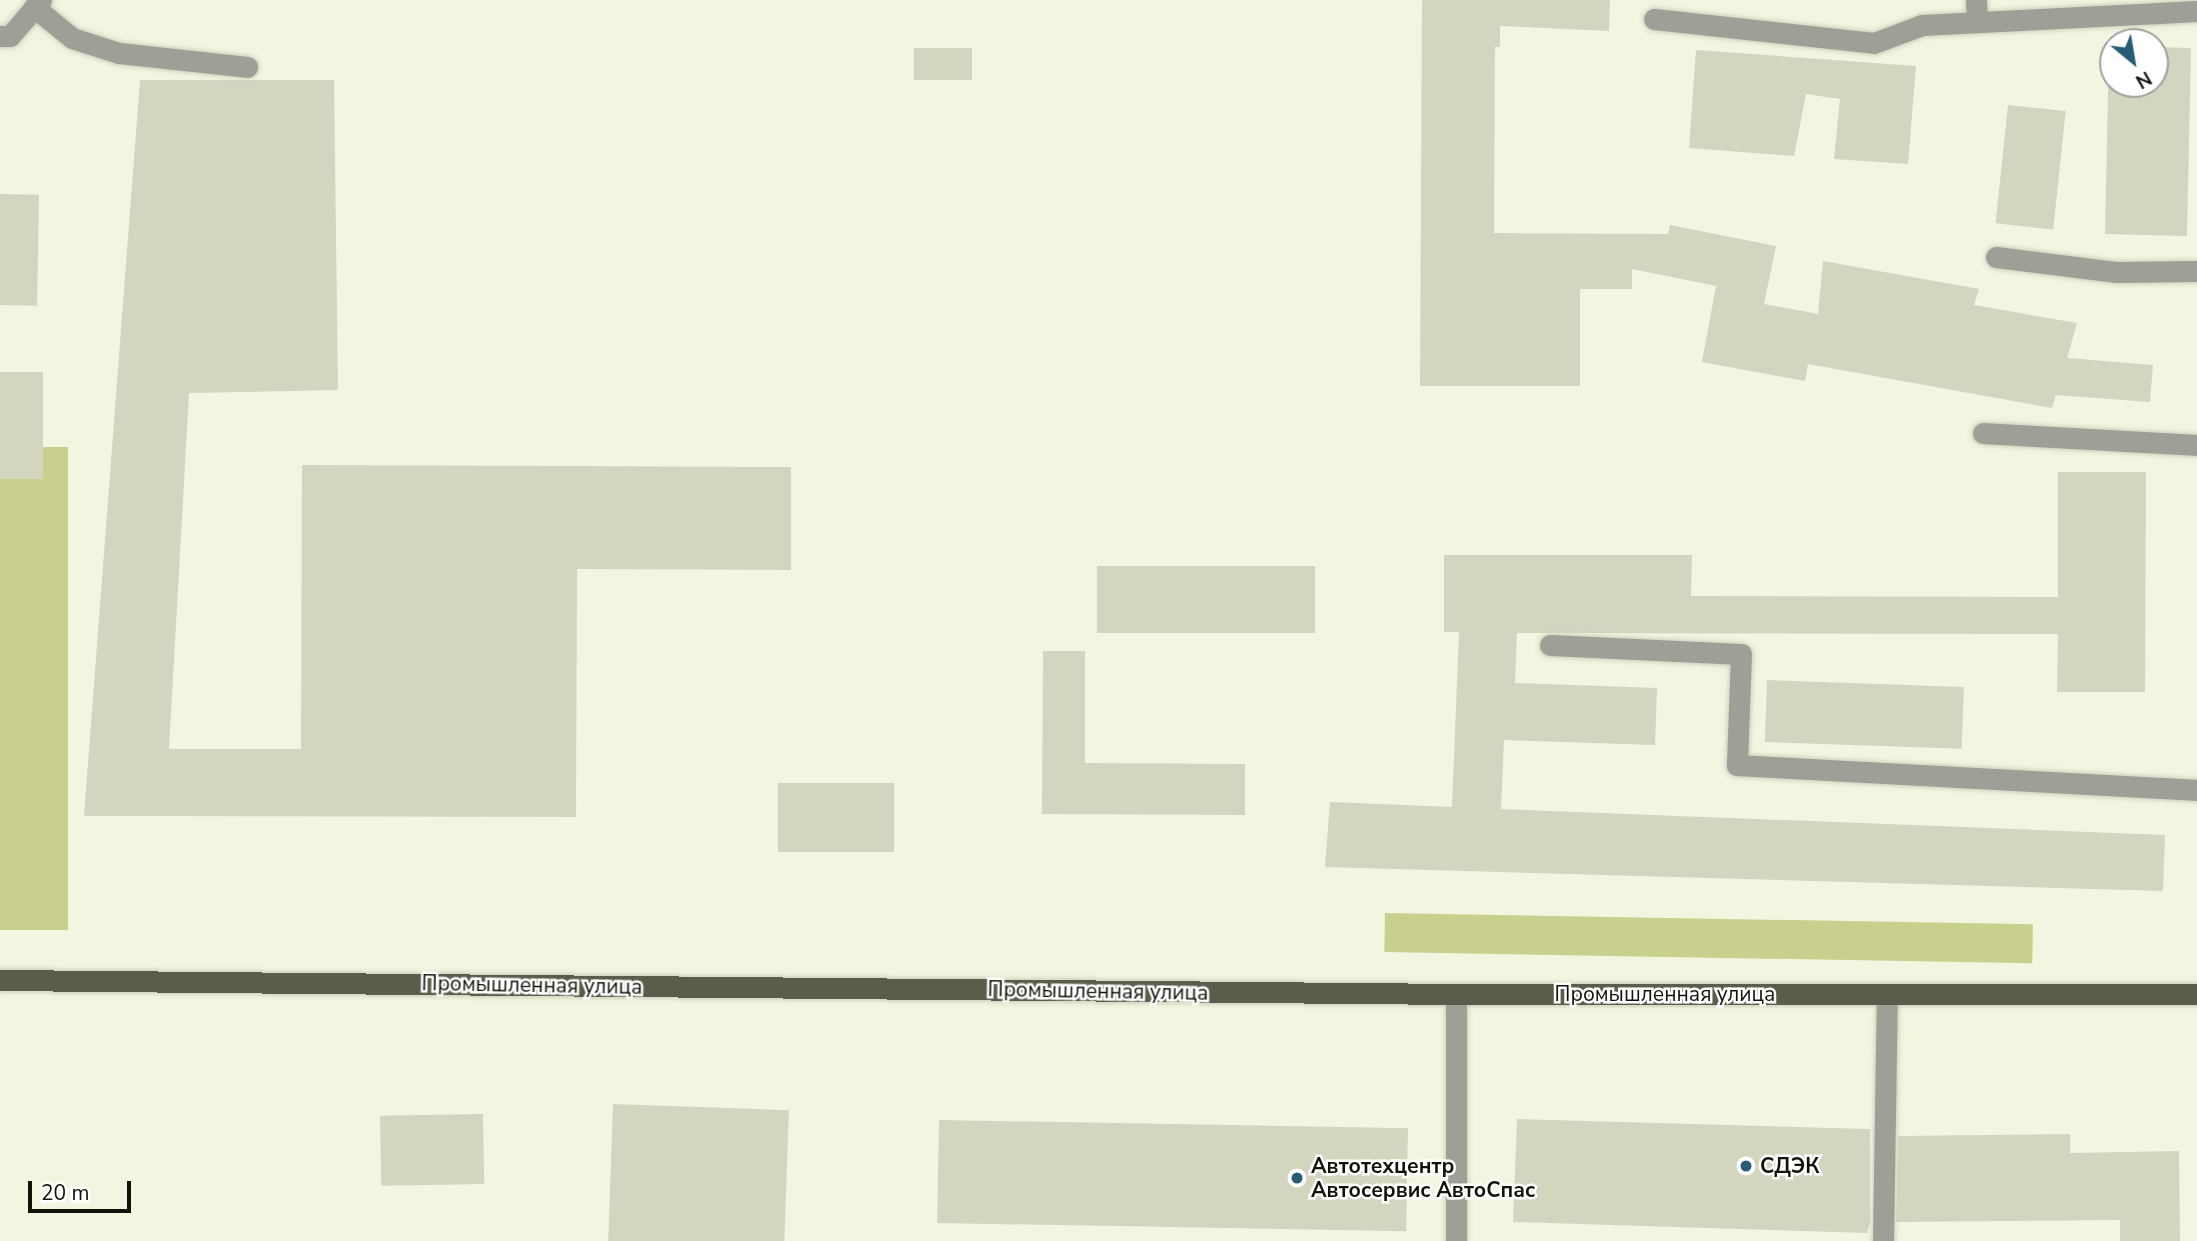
<!DOCTYPE html>
<meta charset="utf-8">
<style>
body{margin:0}
#map{position:relative;width:2197px;height:1241px;overflow:hidden;background:#f2f5df;font-family:"Nunito Sans",sans-serif}
div>[style]{position:absolute}
[style*='--x']{left:calc(var(--x)*1px);top:calc(var(--y)*1px);width:calc(var(--w)*1px);rotate:calc(var(--a)*1deg)}
.green>*{inset:0;background:#c9cf8d;transform-origin:0 0}
.building>*{inset:0;background:#d3d5bf;transform-origin:0 0}
.roads{filter:drop-shadow(0 0 2px #ced1bd) drop-shadow(0 0 2px #ced1bd)}
.minor>*{height:21px;margin:-10.5px;padding:0 10.5px;transform-origin:10.5px;border-radius:10.5px;background:#9e9f96}
.major>*{height:21px;margin:-10.5px;padding:0 10.5px;transform-origin:10.5px;border-radius:10.5px;background:#5a5c4c}
.dots>*{width:19px;height:19px;translate:-50% -50%;box-sizing:border-box;border:4px solid #fff;border-radius:50%}
span{translate:-50% -50%;white-space:nowrap;text-align:center;line-height:1.15;-webkit-text-stroke:5px #fff;paint-order:stroke}
.street-label{font-size:21px;color:#11120a}
.poi-label{font-size:21px;color:#11120a;font-weight:700}
.left{translate:0 -50%;text-align:left}
.north{position:absolute;left:2099px;top:28px;width:70px;height:70px;box-sizing:border-box;background:#fff;border:2px solid #a0a09d;border-radius:50%;rotate:150deg;font-size:19px;font-weight:700;line-height:28px;text-align:center;color:#11120a}
.north::after{content:'';display:block;margin:auto;width:24px;height:32px;background:#275c77;clip-path:polygon(50% 0,100% 100%,50% 72%,0 100%)}
.scale{position:absolute;left:28px;top:1181px;width:103px;height:32px;box-sizing:border-box;border:4px solid #11120a;border-top:0;padding-left:9px;font-size:21px;line-height:24px;white-space:nowrap;color:#11120a;-webkit-text-stroke:5px #fff;paint-order:stroke}
</style>
<div id="map">
<div class="green">
<div style="left:68px;top:447px;width:483px;height:68px;rotate:90deg"></div>
<div style="left:1385px;top:913px;width:648px;height:39px;rotate:1deg"></div>
</div>
<div class="building">
<div style="clip-path:polygon(1422px 0,1610px 0,1609px 31px,1500px 26px,1500px 47px,1495px 47px,1494px 233px,1668px 234px,1670px 225px,1776px 246px,1764px 304px,1818px 314px,1823px 261px,1979px 289px,1974px 305px,2077px 323px,2067px 358px,2153px 365px,2150px 402px,2056px 395px,2052px 408px,1808px 364px,1805px 381px,1702px 362px,1716px 286px,1632px 269px,1632px 289px,1580px 289px,1580px 386px,1420px 386px)"></div>
<div style="clip-path:polygon(2109px 46px,2113px 84px,2155px 84px,2155px 47px,2191px 48px,2187px 236px,2105px 234px)"></div>
<div style="left:914px;top:48px;width:58px;height:32px"></div>
<div style="clip-path:polygon(1696px 50px,1916px 66px,1908px 164px,1834px 159px,1840px 99px,1806px 94px,1794px 156px,1689px 148px)"></div>
<div style="clip-path:polygon(140px 80px,334px 80px,338px 390px,189px 393px,169px 749px,301px 749px,302px 465px,791px 467px,791px 570px,577px 569px,576px 817px,84px 816px)"></div>
<div style="left:2008px;top:105px;width:58px;height:119px;rotate:6deg"></div>
<div style="left:0;top:194px;width:39px;height:111px;rotate:1deg"></div>
<div style="left:0;top:372px;width:43px;height:107px"></div>
<div style="clip-path:polygon(2058px 472px,2146px 472px,2145px 692px,2057px 692px,2058px 634px,1517px 633px,1515px 683px,1657px 688px,1655px 745px,1504px 740px,1501px 809px,2165px 835px,2163px 891px,1325px 867px,1330px 802px,1452px 807px,1459px 632px,1444px 632px,1444px 555px,1692px 555px,1691px 596px,2058px 597px)"></div>
<div style="left:1097px;top:566px;width:218px;height:67px"></div>
<div style="clip-path:polygon(1043px 651px,1085px 651px,1085px 763px,1245px 764px,1245px 815px,1042px 814px)"></div>
<div style="left:1767px;top:680px;width:197px;height:62px;rotate:2deg"></div>
<div style="left:778px;top:783px;width:116px;height:69px"></div>
<div style="left:613px;top:1104px;width:176px;height:137px;rotate:2deg"></div>
<div style="left:483px;top:1114px;width:70px;height:103px;rotate:89deg"></div>
<div style="clip-path:polygon(1517px 1119px,1870px 1129px,1870px 1223px,1867px 1233px,1513px 1222px)"></div>
<div style="left:939px;top:1120px;width:469px;height:103px;rotate:1deg"></div>
<div style="clip-path:polygon(2070px 1134px,2070px 1153px,2179px 1151px,2180px 1241px,2120px 1241px,2120px 1220px,1896px 1222px,1898px 1136px)"></div>
</div>
<div class="roads">
<div class="minor">
<div style="--x:1976;--y:0;--w:22;--a:87"></div>
<div style="--x:34;--y:7;--w:49;--a:39.2"></div>
<div style="--x:72;--y:38;--w:49;--a:17.7"></div>
<div style="--x:119;--y:53;--w:129;--a:6.2"></div>
<div style="--x:1654;--y:19;--w:221;--a:6.2"></div>
<div style="--x:1874;--y:43;--w:51;--a:-20.6"></div>
<div style="--x:1922;--y:25;--w:275;--a:-2.9"></div>
<div style="--x:0;--y:36;--w:10;--a:0"></div>
<div style="--x:10;--y:36;--w:48;--a:-49.3"></div>
<div style="--x:1996;--y:257;--w:122;--a:7.1"></div>
<div style="--x:2117;--y:272;--w:80;--a:-0.7"></div>
<div style="--x:1983;--y:433;--w:214;--a:3.2"></div>
<div style="--x:1550;--y:645;--w:191;--a:2.7"></div>
<div style="--x:1741;--y:654;--w:111;--a:92.1"></div>
<div style="--x:1737;--y:765;--w:461;--a:3.1"></div>
<div style="--x:1456;--y:1241;--w:247;--a:-90"></div>
<div style="--x:1883;--y:1241;--w:246;--a:-89.1"></div>
</div>
<div class="major">
<div style="--x:0;--y:980;--w:1456;--a:0.55"></div>
<div style="--x:1456;--y:994;--w:741;--a:0"></div>
</div>
</div>
<div class="dots">
<div style="left:1746px;top:1166px;background:#275c77"></div>
<div style="left:1297px;top:1178px;background:#275c77"></div>
</div>
<div class="street-label">
<span style="left:532px;top:985px;rotate:1deg">Промышленная улица</span>
<span style="left:1098px;top:991px;rotate:1deg">Промышленная улица</span>
<span style="left:1665px;top:994px">Промышленная улица</span>
</div>
<div class="poi-label">
<span class="left" style="left:1311px;top:1178px">Автотехцентр<br>Автосервис АвтоСпас</span>
<span class="left" style="left:1760px;top:1166px">СДЭК</span>
</div>
<div class="north">N</div>
<div class="scale">20 m</div>
</div>
